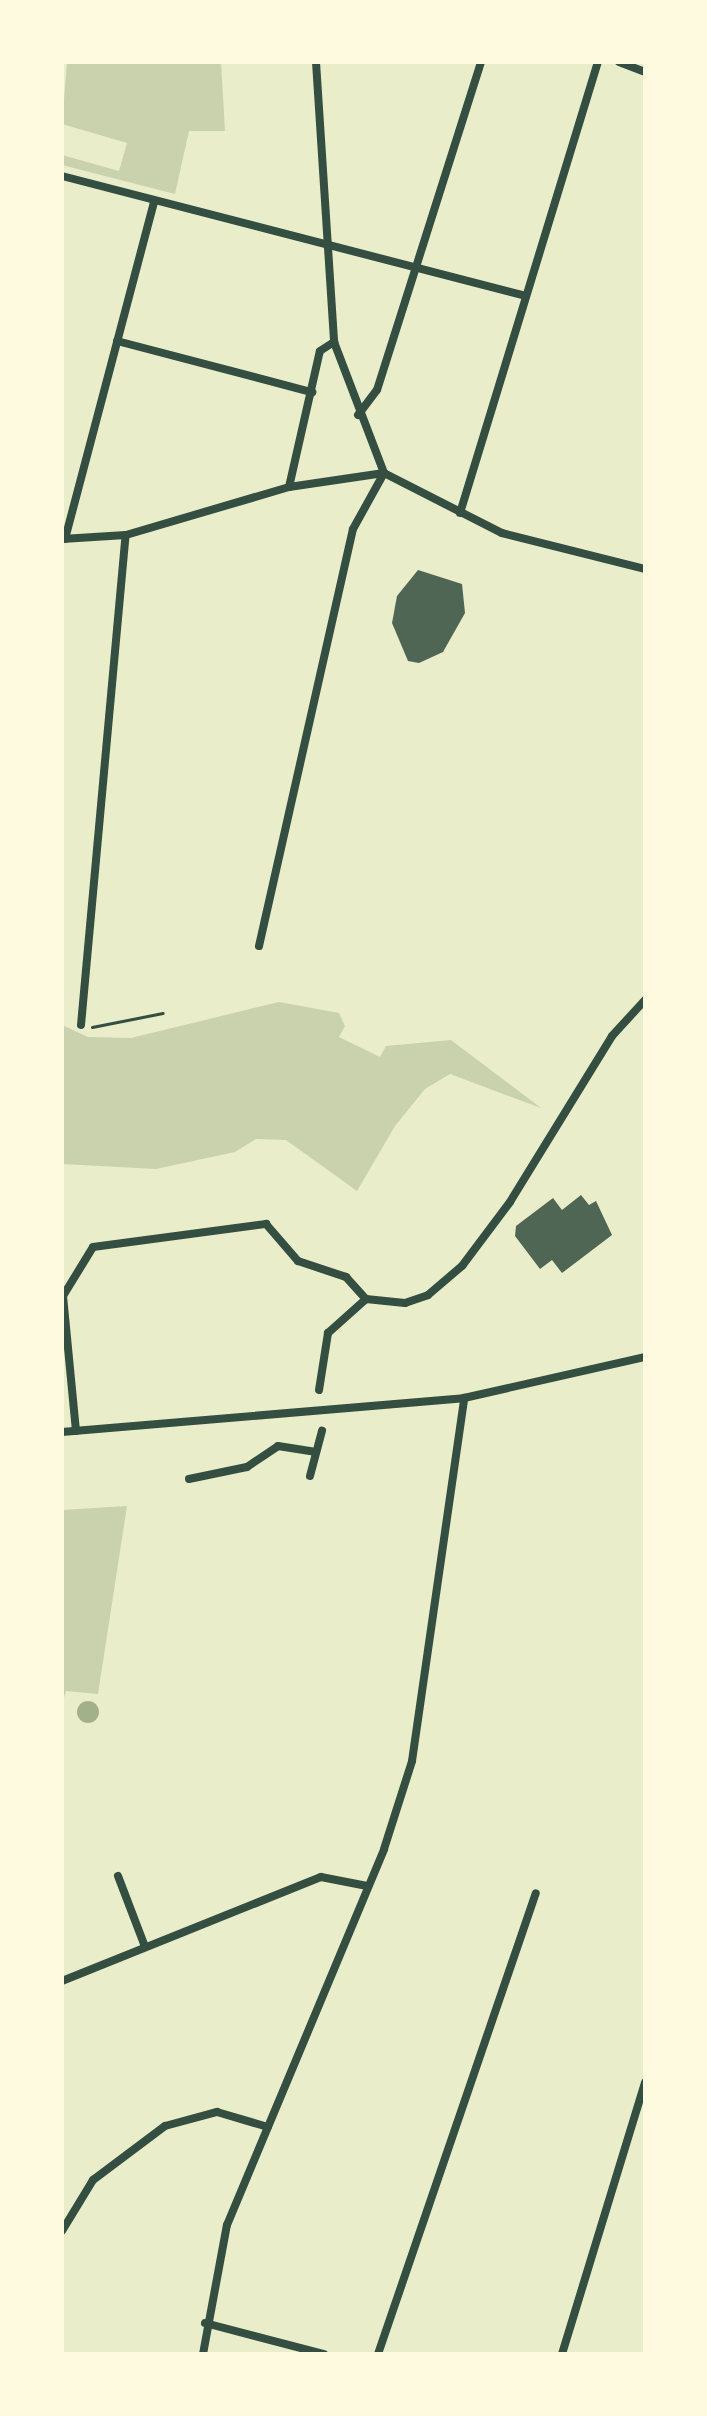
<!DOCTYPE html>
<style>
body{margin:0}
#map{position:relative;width:707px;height:2416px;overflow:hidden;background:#e9edc9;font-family:Literata,serif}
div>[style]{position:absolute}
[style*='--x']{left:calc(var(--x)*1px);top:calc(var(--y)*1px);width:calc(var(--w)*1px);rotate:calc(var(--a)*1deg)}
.green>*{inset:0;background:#cad2ad}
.water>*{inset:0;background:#a3b18a}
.round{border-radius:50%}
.building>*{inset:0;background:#4f6655}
.path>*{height:3px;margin:-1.5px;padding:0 1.5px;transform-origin:1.5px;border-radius:1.5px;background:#344e41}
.minor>*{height:8px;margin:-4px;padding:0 4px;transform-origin:4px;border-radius:4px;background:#344e41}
span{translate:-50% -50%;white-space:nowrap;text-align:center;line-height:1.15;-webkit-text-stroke:8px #fefae0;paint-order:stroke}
.frame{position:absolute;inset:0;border:64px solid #fefae0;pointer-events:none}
</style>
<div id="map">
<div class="green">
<div style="clip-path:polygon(67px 62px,221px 62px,225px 131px,189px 131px,175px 194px,62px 165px,62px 155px,119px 171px,127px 143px,62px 124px)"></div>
<div style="clip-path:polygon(279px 1002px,339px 1013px,345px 1026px,339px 1037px,380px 1057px,386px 1046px,451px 1040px,541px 1108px,450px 1074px,425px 1089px,395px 1126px,357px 1191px,286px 1140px,256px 1139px,235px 1152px,156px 1169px,62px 1164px,62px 1025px,88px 1037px,131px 1038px)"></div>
<div style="clip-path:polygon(127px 1506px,98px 1694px,66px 1691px,62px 1704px,62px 1510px)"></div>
</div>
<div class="water">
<div class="round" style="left:77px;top:1701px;width:22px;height:22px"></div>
</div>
<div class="building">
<div style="clip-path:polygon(418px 570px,462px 584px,465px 613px,443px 652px,419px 663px,408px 661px,392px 623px,397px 596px)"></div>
<div style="clip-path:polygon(581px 1195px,589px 1205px,596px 1201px,612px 1235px,562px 1273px,552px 1260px,540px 1269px,515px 1236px,516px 1226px,553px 1198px,562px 1210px)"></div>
</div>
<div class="path">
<div style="--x:92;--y:1027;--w:72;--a:-11.2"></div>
</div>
<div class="minor">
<div style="--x:316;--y:62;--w:281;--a:86.3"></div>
<div style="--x:334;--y:342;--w:140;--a:69.1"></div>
<div style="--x:384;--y:473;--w:132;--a:27"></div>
<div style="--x:502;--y:533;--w:147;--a:14.1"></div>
<div style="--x:619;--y:62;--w:28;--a:21"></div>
<div style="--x:62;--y:176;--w:479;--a:14.5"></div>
<div style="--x:117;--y:341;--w:202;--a:14.7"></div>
<div style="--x:358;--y:415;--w:31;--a:-53"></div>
<div style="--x:377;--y:390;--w:344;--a:-72.4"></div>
<div style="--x:289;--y:487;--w:139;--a:-77.2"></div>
<div style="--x:320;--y:351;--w:17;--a:-33"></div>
<div style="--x:460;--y:513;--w:472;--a:-73"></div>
<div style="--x:62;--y:539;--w:64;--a:-3.6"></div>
<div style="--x:126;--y:535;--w:170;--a:-16.4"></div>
<div style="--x:289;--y:487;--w:96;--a:-8.4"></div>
<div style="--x:65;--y:539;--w:350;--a:-75.2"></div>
<div style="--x:259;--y:946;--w:427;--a:-77.3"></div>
<div style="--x:353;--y:529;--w:64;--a:-61"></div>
<div style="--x:81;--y:1025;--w:492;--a:-84.8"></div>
<div style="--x:319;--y:1390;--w:58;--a:-81"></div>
<div style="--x:328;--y:1333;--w:51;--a:-41.8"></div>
<div style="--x:76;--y:1431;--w:136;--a:-95.5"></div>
<div style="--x:63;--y:1296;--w:57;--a:-58.5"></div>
<div style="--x:93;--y:1247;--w:175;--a:-7.6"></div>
<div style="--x:266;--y:1224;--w:49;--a:49.1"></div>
<div style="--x:298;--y:1261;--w:51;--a:18.4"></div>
<div style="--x:346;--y:1277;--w:30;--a:48"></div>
<div style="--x:366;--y:1299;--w:39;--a:6"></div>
<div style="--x:405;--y:1303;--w:24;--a:-19"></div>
<div style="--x:428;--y:1295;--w:45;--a:-40.5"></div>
<div style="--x:462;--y:1266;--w:80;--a:-53.1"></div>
<div style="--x:510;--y:1202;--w:195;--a:-58.4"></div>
<div style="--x:612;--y:1036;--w:49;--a:-47.5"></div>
<div style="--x:62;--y:1432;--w:403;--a:-4.8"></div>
<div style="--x:464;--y:1398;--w:186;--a:-12.8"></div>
<div style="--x:310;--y:1476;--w:47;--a:-75.1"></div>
<div style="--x:189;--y:1479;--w:59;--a:-11.7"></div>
<div style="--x:247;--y:1467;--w:37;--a:-34"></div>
<div style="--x:278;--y:1446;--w:37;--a:9"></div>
<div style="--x:118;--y:1876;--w:73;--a:69.1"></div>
<div style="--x:62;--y:1981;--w:279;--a:-21.9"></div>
<div style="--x:321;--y:1877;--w:47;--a:11.1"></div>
<div style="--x:62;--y:2231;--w:60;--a:-58.7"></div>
<div style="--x:93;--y:2180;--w:90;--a:-36.9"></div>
<div style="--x:165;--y:2126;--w:54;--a:-15.1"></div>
<div style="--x:217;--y:2112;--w:53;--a:16.4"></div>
<div style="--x:205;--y:2323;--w:123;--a:14.6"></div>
<div style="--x:203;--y:2354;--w:131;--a:-79.5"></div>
<div style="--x:227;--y:2225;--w:407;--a:-67.3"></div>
<div style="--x:384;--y:1849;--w:92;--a:-72.3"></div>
<div style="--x:412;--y:1761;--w:367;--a:-81.8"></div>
<div style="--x:378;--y:2354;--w:487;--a:-71.1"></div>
<div style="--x:562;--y:2354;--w:284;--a:-73"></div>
</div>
<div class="frame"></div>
</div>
